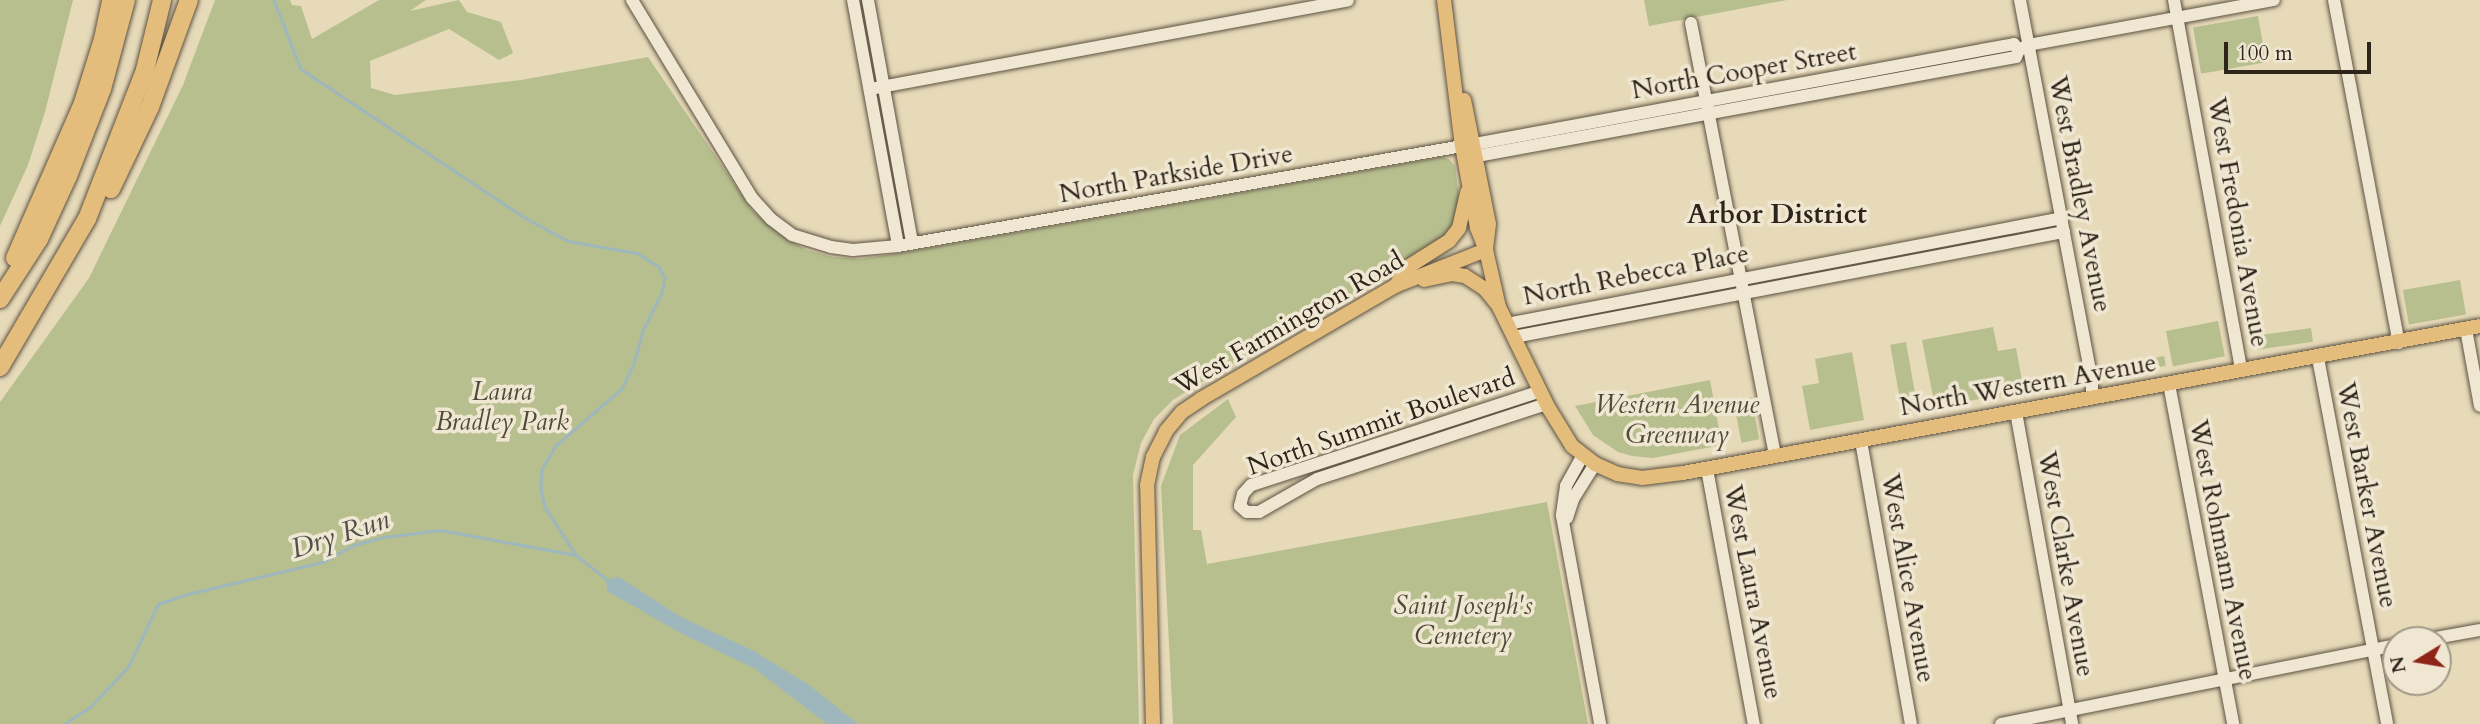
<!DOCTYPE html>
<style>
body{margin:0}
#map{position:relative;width:2480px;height:724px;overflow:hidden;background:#e7dab9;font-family:Cardo,serif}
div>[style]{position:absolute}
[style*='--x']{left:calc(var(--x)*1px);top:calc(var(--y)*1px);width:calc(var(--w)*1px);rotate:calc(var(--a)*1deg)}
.green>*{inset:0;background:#b7bf8f;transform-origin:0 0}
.water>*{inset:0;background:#9eb7bc}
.stream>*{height:2.5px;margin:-1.25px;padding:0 1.25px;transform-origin:1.25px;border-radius:1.25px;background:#9eb7bc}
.roads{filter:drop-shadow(0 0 2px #5c5242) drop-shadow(0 0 2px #5c5242)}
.minor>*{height:12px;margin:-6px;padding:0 6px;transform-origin:6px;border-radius:6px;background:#efe7d2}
.major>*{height:14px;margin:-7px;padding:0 7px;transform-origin:7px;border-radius:7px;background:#e4bd7c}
.highway>*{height:18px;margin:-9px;padding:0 9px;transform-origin:9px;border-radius:9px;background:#e4bd7c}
span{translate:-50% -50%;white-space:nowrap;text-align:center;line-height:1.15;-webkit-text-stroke:7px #efe7d2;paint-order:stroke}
.street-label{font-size:26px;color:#2d241a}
.park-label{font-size:26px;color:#504b37;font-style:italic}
.neighbourhood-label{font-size:28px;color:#2d241a;font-weight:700}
.water-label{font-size:28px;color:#4f504b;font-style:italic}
.north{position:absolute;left:2382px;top:626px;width:70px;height:70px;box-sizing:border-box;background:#efe7d2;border:2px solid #a19988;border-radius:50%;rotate:259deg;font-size:19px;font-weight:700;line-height:28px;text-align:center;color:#2d241a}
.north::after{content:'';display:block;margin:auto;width:24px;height:32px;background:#8f2418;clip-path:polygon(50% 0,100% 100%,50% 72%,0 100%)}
.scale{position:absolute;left:2224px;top:42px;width:147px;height:32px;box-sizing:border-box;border:4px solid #2d241a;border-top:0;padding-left:9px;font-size:21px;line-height:24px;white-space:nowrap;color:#2d241a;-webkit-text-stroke:5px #efe7d2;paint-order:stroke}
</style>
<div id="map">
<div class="green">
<div style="clip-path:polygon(0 0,73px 0,45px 112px,28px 165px,0 226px)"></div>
<div style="clip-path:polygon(215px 0,290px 0,292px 5px,301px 6px,312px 39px,379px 0,426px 0,410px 11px,459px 0,467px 12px,501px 22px,513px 53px,499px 60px,449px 29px,370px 61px,371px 88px,395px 95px,521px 80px,648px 57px,752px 210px,778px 233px,806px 250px,833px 257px,859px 259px,907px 252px,1442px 157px,1449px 159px,1455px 166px,1459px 197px,1456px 221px,1440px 244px,1195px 386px,1173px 400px,1154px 419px,1141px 443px,1133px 475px,1139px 724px,0 724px,0 402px,89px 278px,183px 85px)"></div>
<div style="clip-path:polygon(1644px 0,1787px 0,1649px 26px)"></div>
<div style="left:2258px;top:16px;width:47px;height:66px;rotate:80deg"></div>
<div style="left:2460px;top:280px;width:35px;height:58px;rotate:80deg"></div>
<div style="left:2218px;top:321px;width:36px;height:53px;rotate:79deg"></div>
<div style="clip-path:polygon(1993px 327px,1998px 351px,2016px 348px,2024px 391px,1935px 407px,1922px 340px)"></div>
<div style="left:2311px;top:328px;width:14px;height:58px;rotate:82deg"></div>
<div style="left:1906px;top:342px;width:69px;height:16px;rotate:80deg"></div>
<div style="clip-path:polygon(1852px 352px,1864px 420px,1810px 430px,1802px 386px,1819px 383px,1815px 359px)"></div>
<div style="left:2164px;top:356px;width:10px;height:60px;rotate:79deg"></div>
<div style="clip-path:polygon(1710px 380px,1722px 445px,1653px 458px,1632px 456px,1618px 452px,1593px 435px,1575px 406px)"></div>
<div style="left:1751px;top:397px;width:43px;height:18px;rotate:79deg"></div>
<div style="clip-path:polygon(1228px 399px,1236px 417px,1193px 465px,1193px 530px,1201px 530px,1207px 564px,1547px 502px,1588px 724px,1173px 724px,1161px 486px,1180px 435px)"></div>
</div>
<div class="water">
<div style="clip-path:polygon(619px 577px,681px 617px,754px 651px,809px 685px,858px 724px,827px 724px,754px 668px,684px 635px,607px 591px,606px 580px)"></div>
</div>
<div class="stream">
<div style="--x:274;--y:0;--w:74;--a:68.6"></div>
<div style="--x:301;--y:69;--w:265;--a:33.6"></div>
<div style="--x:522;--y:216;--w:52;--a:28.5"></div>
<div style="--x:568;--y:241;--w:70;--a:9.9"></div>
<div style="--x:637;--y:253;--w:26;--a:32"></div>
<div style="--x:659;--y:267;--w:13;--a:61"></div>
<div style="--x:665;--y:278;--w:15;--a:101"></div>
<div style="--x:662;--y:293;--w:42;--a:116.6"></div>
<div style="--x:643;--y:331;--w:34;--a:105"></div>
<div style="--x:634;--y:364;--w:28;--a:116"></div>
<div style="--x:622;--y:389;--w:87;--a:139.2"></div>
<div style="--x:556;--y:446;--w:27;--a:121"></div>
<div style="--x:542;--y:469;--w:20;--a:93"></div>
<div style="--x:541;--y:489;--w:18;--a:77"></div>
<div style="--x:545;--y:507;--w:57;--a:57.1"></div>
<div style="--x:64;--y:724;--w:31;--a:-33"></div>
<div style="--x:90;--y:707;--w:55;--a:-46.5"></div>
<div style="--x:128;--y:667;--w:70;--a:-64.5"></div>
<div style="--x:158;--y:604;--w:28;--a:-19"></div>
<div style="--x:184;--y:595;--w:143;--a:-13.4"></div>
<div style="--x:323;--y:562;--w:35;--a:-29"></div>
<div style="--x:354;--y:545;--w:31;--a:-15"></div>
<div style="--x:384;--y:537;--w:57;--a:-7"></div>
<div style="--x:441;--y:530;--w:137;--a:10.5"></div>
<div style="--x:576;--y:555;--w:42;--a:38.2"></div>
</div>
<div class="roads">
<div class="minor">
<div style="--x:632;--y:0;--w:232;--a:58.8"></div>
<div style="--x:752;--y:198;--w:28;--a:48"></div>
<div style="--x:771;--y:219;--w:26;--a:37"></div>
<div style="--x:792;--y:235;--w:41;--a:17.1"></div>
<div style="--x:831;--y:247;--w:22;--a:8"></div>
<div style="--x:853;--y:250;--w:45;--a:-5.1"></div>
<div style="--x:898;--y:246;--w:573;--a:-10.05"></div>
<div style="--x:853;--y:0;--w:250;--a:79.6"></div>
<div style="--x:868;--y:0;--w:247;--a:79.7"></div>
<div style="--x:2020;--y:0;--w:387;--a:79.3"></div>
<div style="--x:2092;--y:380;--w:17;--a:90"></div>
<div style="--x:2174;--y:0;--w:376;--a:79.7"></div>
<div style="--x:2334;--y:0;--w:349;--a:79.3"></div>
<div style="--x:1691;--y:23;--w:441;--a:79"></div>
<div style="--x:870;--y:89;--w:486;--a:-10.5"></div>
<div style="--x:1475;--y:144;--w:548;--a:-10.51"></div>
<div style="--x:2014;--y:44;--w:8;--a:50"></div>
<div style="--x:1477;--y:156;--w:548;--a:-10.41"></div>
<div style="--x:2016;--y:57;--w:8;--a:-67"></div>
<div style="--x:2019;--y:50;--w:10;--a:-29"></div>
<div style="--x:2028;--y:45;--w:250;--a:-10.4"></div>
<div style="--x:1507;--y:324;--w:565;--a:-10.81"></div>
<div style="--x:2466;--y:329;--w:78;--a:79.7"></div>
<div style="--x:1514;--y:337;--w:560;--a:-10.81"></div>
<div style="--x:2318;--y:358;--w:372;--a:79.3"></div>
<div style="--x:2169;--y:384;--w:346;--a:79.3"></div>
<div style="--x:1541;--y:391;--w:305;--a:162"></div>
<div style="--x:1251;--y:485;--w:12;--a:132"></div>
<div style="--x:1243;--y:494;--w:12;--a:104"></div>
<div style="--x:1240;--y:506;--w:9;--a:41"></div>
<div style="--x:1247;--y:512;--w:12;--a:0"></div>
<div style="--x:1259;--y:512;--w:67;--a:-29.6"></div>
<div style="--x:1317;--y:479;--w:242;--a:-18.1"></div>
<div style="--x:2016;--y:412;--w:317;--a:79.8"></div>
<div style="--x:1861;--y:441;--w:287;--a:80"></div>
<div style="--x:1583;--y:455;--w:35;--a:119"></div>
<div style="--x:1566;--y:486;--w:30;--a:98"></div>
<div style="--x:1562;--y:516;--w:211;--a:79.6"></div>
<div style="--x:1707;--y:469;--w:259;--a:79.6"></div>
<div style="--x:1567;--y:518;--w:20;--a:-72"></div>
<div style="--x:1573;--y:499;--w:41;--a:-57.8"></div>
<div style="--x:2424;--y:640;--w:57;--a:-10.1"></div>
<div style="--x:2001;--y:724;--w:403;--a:-11.3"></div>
</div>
<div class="major">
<div style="--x:1444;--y:0;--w:147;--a:83"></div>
<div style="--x:1462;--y:146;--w:83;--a:79.6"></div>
<div style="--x:1477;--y:228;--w:24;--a:68"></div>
<div style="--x:1486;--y:250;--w:58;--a:77.2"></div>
<div style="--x:1499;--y:307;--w:111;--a:63.9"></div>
<div style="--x:1548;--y:407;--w:46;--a:58.4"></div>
<div style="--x:1572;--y:446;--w:29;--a:38"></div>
<div style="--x:1595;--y:464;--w:24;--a:24"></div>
<div style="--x:1617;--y:474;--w:25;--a:9"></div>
<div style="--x:1642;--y:478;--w:41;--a:-7"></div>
<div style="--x:1683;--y:473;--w:810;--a:-10.45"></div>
<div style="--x:1464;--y:100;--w:126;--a:78.6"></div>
<div style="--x:1489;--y:224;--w:24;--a:97"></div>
<div style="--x:1424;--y:280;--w:29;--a:-12"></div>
<div style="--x:1452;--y:274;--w:13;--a:9"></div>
<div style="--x:1465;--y:276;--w:24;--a:33"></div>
<div style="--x:1485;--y:289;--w:19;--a:51"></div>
<div style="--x:1398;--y:282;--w:21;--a:-53"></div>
<div style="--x:1411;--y:265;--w:45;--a:-32.3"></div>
<div style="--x:1449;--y:241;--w:16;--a:-52"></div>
<div style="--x:1459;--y:228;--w:37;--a:-77"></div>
<div style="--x:1153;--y:724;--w:239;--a:-91.4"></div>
<div style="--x:1147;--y:485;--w:29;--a:-78"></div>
<div style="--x:1153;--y:457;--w:29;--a:-63"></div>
<div style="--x:1166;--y:431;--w:25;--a:-50"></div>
<div style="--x:1182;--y:412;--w:23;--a:-34"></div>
<div style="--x:1201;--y:399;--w:225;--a:-30.2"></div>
<div style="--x:1395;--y:286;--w:98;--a:-21.6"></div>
</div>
<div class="highway">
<div style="--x:111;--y:189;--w:91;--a:-64.6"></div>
<div style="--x:150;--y:107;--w:114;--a:-70"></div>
<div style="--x:15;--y:258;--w:169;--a:-66.3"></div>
<div style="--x:83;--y:103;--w:67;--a:-72.6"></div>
<div style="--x:103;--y:39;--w:40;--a:-78"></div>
<div style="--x:0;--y:299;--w:72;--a:-57"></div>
<div style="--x:39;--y:239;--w:69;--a:-65.3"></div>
<div style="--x:68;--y:176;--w:93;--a:-68.7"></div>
<div style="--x:102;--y:89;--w:92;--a:-74.9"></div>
<div style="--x:0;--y:367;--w:172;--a:-59.6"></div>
<div style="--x:87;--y:219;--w:160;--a:-68.7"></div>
<div style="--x:145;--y:70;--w:72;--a:-76.3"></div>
</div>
</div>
<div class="street-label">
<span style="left:1744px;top:71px;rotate:-10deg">North Cooper Street</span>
<span style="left:1176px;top:174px;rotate:-10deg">North Parkside Drive</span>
<span style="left:2080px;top:194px;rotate:79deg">West Bradley Avenue</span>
<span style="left:2238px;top:222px;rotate:80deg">West Fredonia Avenue</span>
<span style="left:1636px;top:275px;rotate:-11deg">North Rebecca Place</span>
<span style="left:1289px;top:323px;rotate:-30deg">West Farmington Road</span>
<span style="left:2028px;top:385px;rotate:-10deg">North Western Avenue</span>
<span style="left:1381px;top:422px;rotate:-19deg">North Summit Boulevard</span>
<span style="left:2367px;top:495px;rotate:79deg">West Barker Avenue</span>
<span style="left:2223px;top:550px;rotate:79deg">West Rohmann Avenue</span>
<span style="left:2066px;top:564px;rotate:80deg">West Clarke Avenue</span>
<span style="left:1908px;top:578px;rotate:80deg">West Alice Avenue</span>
<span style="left:1753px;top:592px;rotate:79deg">West Laura Avenue</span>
</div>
<div class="park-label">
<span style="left:502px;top:407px">Laura<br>Bradley Park</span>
<span style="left:1677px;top:420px">Western Avenue<br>Greenway</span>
<span style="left:1463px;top:621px">Saint Joseph's<br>Cemetery</span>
</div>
<div class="neighbourhood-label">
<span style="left:1777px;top:214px">Arbor District</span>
</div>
<div class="water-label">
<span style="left:340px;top:534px;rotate:-18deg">Dry Run</span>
</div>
<div class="north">N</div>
<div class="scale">100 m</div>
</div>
